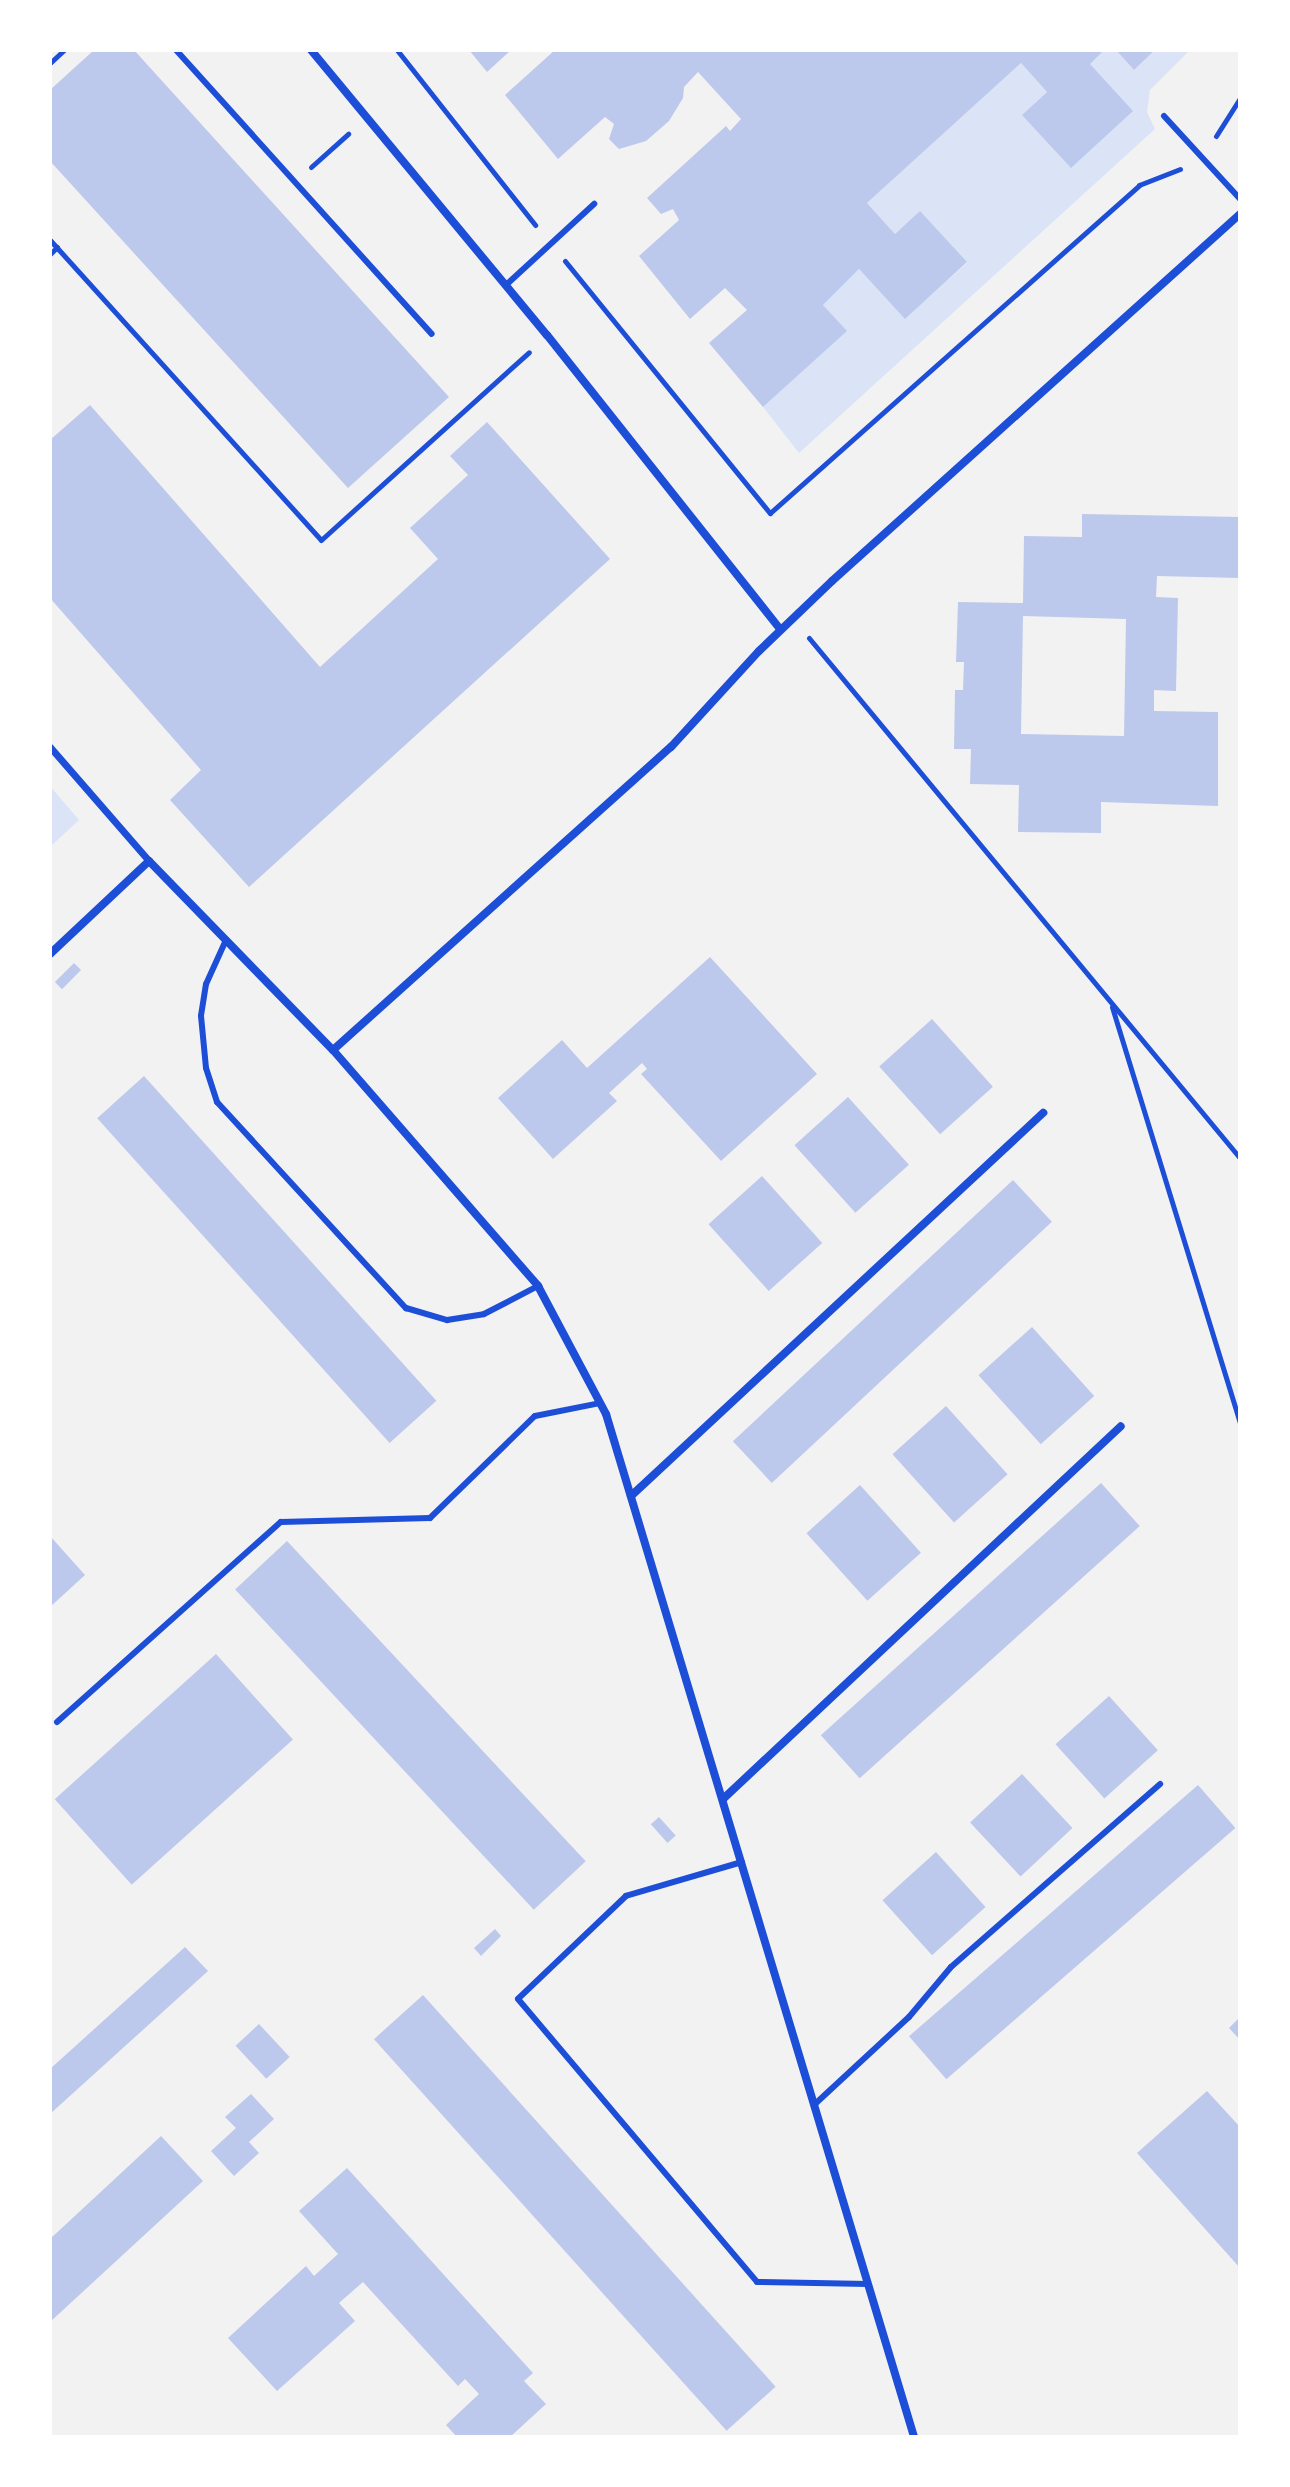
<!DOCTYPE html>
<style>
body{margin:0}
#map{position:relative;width:1290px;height:2487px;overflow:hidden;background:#f2f2f2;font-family:"Archivo Narrow",sans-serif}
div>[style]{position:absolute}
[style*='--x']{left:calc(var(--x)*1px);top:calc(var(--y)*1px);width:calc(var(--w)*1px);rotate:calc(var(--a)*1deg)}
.green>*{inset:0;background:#dbe4f7}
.building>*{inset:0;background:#bdc9ec;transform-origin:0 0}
.path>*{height:5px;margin:-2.5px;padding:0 2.5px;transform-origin:2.5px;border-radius:2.5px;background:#1d4ed8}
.service>*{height:6px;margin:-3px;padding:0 3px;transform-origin:3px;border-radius:3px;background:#1d4ed8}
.pedestrian>*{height:7px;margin:-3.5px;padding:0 3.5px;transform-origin:3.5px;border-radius:3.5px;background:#1d4ed8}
.minor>*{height:8px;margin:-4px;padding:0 4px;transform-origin:4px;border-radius:4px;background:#1d4ed8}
span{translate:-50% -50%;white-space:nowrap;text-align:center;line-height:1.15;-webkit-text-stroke:7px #fff;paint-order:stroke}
.frame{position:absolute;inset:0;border:52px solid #fff;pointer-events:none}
</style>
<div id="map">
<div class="green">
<div style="clip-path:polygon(1104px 50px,1116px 50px,1134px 70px,1155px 50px,1190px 50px,1150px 90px,1147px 112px,1155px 129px,799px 453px,763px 407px,846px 331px,823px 305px,859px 269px,905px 318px,967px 263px,920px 212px,895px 234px,867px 203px,1021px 63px,1047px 92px,1023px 114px)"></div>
<div style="clip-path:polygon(50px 786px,79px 820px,50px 847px)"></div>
</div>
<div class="building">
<div style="clip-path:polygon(94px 50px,134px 50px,449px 397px,348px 488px,50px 161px,50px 90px)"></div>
<div style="clip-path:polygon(469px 50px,511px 50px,487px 72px)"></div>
<div style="clip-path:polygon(555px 50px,1104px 50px,1090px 64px,1133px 111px,1071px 168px,1022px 115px,1047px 92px,1021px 63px,867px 203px,895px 234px,920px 211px,967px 262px,905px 319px,859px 269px,823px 305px,847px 331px,763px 407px,709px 343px,747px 310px,725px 288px,690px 319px,639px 256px,679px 220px,673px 209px,661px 214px,647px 198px,726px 126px,730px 131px,741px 119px,698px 72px,684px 87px,683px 98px,669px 121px,646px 141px,619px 149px,609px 139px,614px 124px,605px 117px,558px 159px,505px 95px)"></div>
<div style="clip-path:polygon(1116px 50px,1155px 50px,1134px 70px)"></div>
<div style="clip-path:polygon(90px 405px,320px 667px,438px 559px,410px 528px,468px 475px,450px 456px,487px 422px,610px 559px,249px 887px,170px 800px,201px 770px,50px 598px,50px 440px)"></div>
<div style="clip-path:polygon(evenodd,1082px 514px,1240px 517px,1240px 578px,1157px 576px,1156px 597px,1178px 598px,1176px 691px,1154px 690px,1154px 711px,1218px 712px,1218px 806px,1101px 802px,1101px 833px,1018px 832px,1019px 785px,970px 784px,971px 749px,954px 749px,955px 690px,963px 690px,964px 662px,956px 662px,958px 602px,1023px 603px,1024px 536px,1082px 537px,1082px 514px,1023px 616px,1126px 619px,1124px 736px,1021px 734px,1023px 616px)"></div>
<div style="clip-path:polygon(710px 957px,817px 1074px,721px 1161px,641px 1074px,647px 1069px,642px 1063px,609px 1093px,617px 1101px,553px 1159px,498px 1098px,562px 1040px,587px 1068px)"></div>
<div style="left:74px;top:963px;width:10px;height:27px;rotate:45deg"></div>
<div style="left:932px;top:1019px;width:91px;height:71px;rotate:48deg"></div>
<div style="left:144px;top:1076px;width:437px;height:63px;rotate:48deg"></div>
<div style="left:848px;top:1097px;width:91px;height:72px;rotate:48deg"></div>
<div style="left:762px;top:1176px;width:90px;height:72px;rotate:48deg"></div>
<div style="left:1013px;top:1180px;width:57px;height:383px;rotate:47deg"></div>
<div style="left:1032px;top:1327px;width:93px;height:72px;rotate:48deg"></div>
<div style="left:946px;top:1406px;width:92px;height:72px;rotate:48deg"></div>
<div style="left:1101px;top:1483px;width:58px;height:377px;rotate:48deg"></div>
<div style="left:860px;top:1485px;width:91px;height:72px;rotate:48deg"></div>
<div style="clip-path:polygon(50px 1536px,85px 1575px,50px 1607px)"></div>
<div style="left:287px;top:1541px;width:438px;height:71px;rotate:47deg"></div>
<div style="left:216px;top:1654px;width:115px;height:217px;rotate:48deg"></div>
<div style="left:1109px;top:1696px;width:73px;height:72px;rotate:48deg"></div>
<div style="left:1022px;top:1774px;width:74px;height:71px;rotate:47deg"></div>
<div style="left:1198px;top:1785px;width:57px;height:383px;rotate:49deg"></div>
<div style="left:659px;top:1817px;width:25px;height:11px;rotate:48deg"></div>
<div style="left:936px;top:1852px;width:74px;height:72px;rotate:48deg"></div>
<div style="clip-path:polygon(495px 1929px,501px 1936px,481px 1956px,474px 1948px)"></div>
<div style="clip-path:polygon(185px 1947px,208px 1971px,50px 2114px,50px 2069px)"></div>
<div style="left:423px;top:1995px;width:527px;height:66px;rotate:48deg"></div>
<div style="clip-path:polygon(1240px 2017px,1240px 2040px,1229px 2028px)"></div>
<div style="left:259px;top:2024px;width:45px;height:32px;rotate:47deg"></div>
<div style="clip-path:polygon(1207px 2091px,1240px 2127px,1240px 2268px,1137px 2153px)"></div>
<div style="clip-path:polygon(251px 2094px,274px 2119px,249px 2142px,259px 2153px,234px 2176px,211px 2151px,236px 2128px,225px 2117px)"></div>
<div style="clip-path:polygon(161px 2136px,203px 2181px,50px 2322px,50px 2239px)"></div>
<div style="clip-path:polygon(347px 2168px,533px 2373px,524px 2381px,546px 2404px,510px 2437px,457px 2437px,446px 2425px,479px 2394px,465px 2379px,458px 2386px,363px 2282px,339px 2303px,355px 2321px,277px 2391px,228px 2338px,306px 2266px,314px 2276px,338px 2254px,299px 2211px)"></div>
</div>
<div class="path">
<div style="--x:397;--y:50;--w:223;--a:51.7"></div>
<div style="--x:50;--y:63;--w:19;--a:-43"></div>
<div style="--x:1216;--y:136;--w:45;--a:-57.7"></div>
<div style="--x:311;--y:167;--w:50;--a:-41.7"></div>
<div style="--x:50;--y:240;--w:404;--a:47.9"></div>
<div style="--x:321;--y:540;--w:280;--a:-42.1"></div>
<div style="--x:50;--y:254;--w:10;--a:-45"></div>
<div style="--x:565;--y:261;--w:325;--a:50.9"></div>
<div style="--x:770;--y:513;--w:494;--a:-41.6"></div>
<div style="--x:1139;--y:185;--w:44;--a:-21.3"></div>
<div style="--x:809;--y:638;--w:675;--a:50.35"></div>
<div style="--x:1112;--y:1007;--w:435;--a:72.9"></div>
</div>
<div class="service">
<div style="--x:176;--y:50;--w:382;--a:48"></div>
<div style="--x:1164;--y:116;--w:113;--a:47.5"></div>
<div style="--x:506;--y:285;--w:120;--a:-42.6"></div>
<div style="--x:226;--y:940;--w:48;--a:114.4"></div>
<div style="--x:206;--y:984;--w:32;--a:99"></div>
<div style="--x:201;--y:1016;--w:52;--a:84.5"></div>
<div style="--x:206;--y:1068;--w:36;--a:72"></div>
<div style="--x:217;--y:1102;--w:280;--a:47.5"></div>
<div style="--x:406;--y:1308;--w:43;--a:16.3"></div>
<div style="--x:447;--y:1320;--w:37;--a:-9"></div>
<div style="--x:484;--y:1314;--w:61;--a:-27.4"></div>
<div style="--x:57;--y:1722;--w:300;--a:-41.8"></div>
<div style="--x:281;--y:1522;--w:149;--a:-1.5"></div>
<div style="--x:430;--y:1518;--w:146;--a:-44.2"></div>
<div style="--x:535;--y:1416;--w:66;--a:-11.3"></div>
<div style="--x:742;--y:1862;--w:121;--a:163.7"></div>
<div style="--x:626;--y:1896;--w:149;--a:136.4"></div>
<div style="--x:518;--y:1999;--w:370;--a:49.8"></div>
<div style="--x:757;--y:2282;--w:111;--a:1"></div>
<div style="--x:815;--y:2104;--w:128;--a:-42.8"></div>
<div style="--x:909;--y:2017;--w:65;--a:-50"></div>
<div style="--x:951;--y:1967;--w:278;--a:-41.2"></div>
</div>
<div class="pedestrian">
<div style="--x:50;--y:747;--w:151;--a:49"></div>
</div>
<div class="minor">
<div style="--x:311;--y:50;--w:370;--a:50.4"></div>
<div style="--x:547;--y:335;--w:375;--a:51.6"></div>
<div style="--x:50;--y:954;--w:136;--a:-43.2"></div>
<div style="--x:149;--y:861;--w:264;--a:45.8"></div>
<div style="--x:333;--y:1050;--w:313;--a:49"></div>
<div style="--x:538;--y:1286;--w:145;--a:62"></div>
<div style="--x:606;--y:1414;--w:1068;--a:73.24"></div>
<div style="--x:333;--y:1050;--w:454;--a:-41.9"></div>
<div style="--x:671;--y:747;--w:130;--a:-47.5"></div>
<div style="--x:759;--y:651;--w:101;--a:-43.8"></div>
<div style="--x:832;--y:581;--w:549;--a:-41.97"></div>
<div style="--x:631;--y:1496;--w:563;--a:-42.91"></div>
<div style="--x:723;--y:1799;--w:545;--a:-43.14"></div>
</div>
<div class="frame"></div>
</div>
